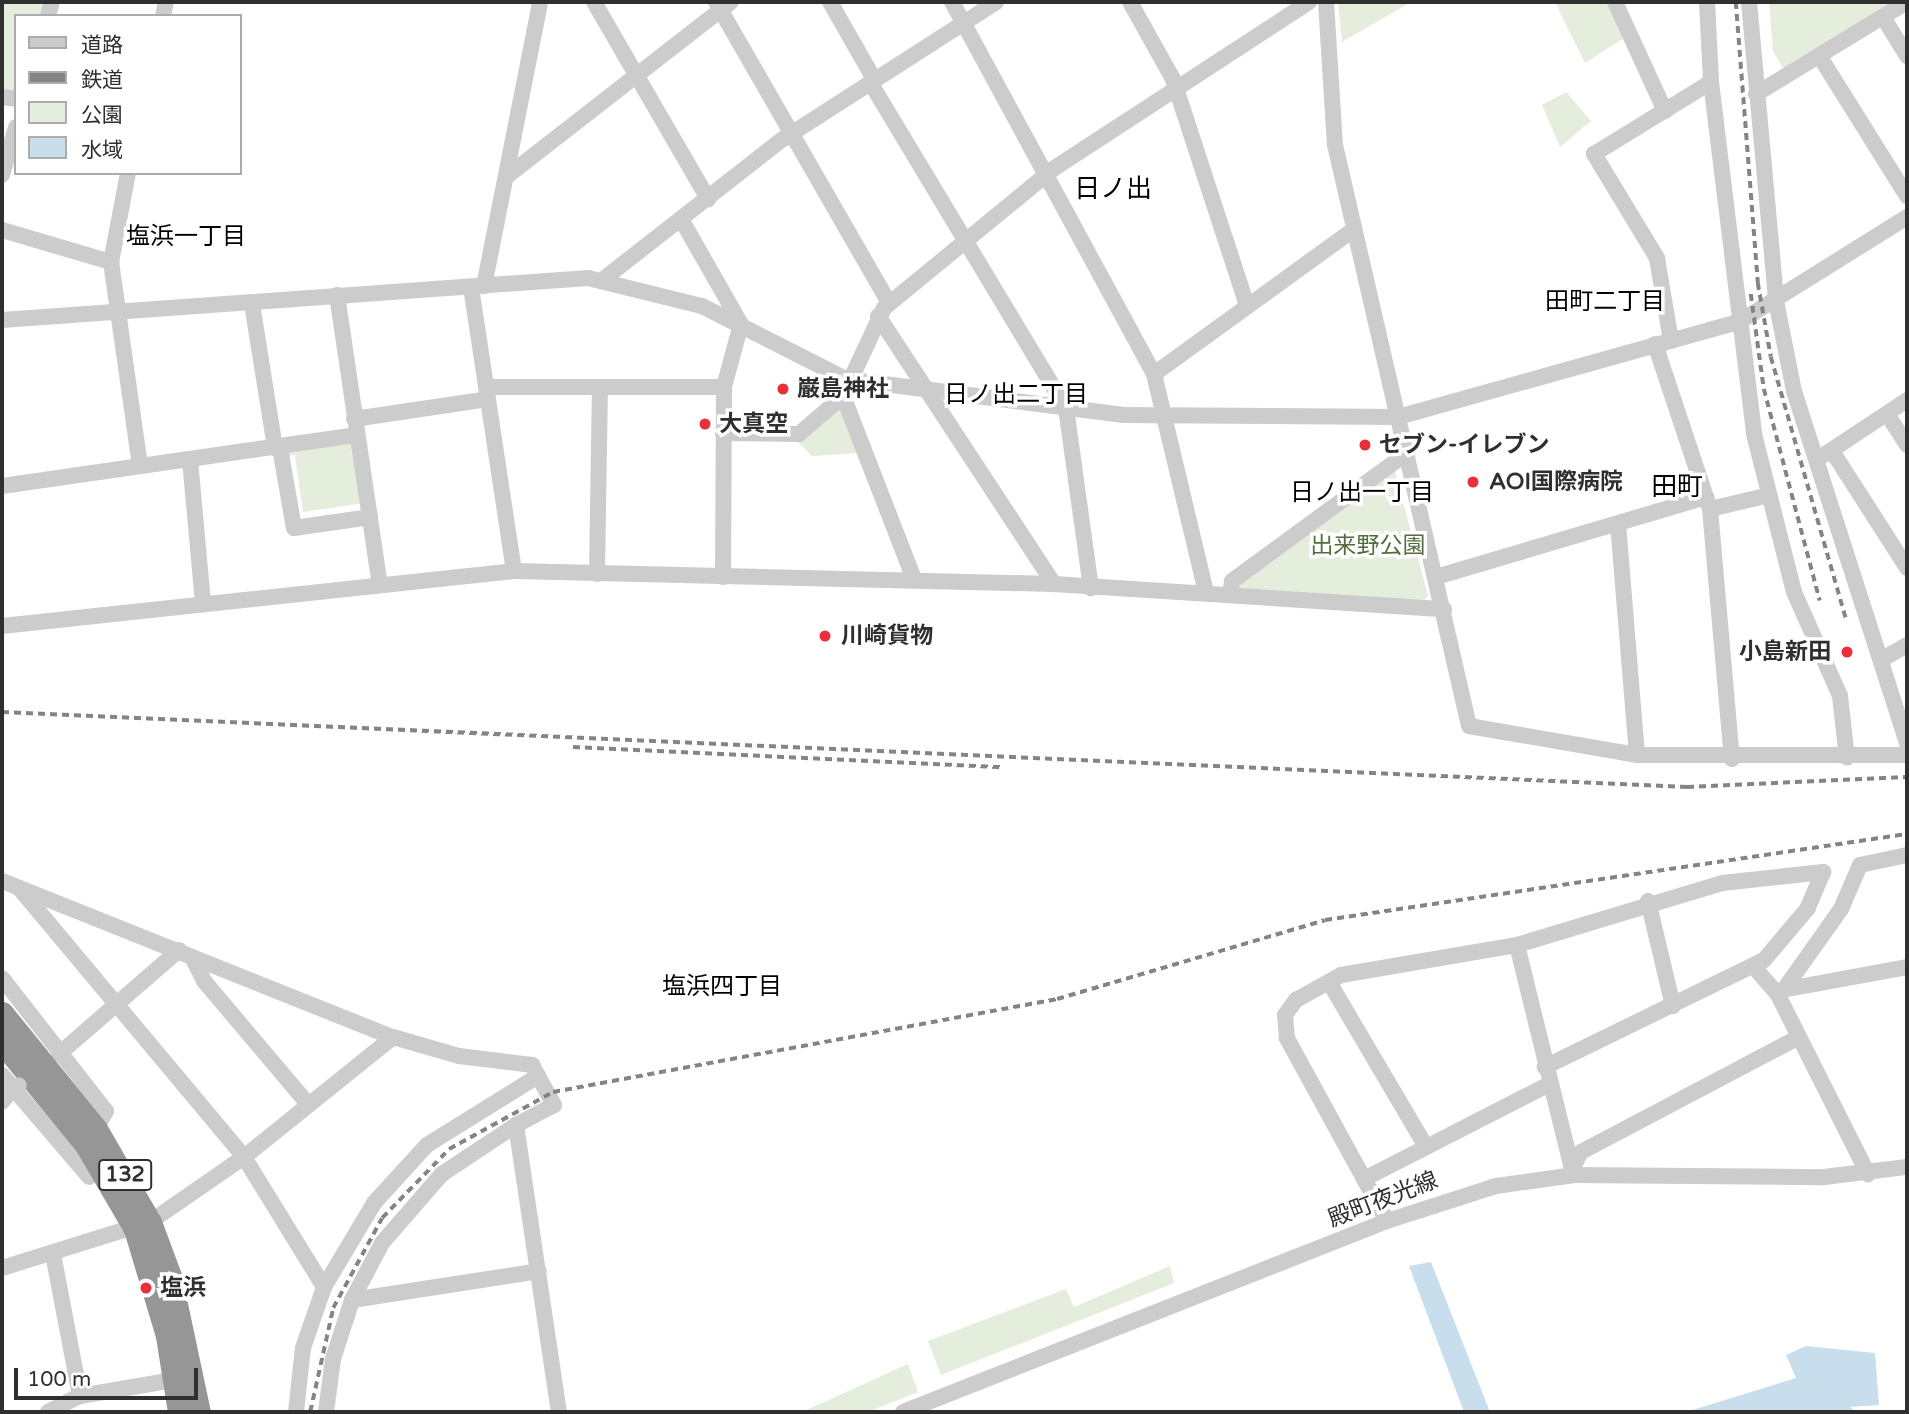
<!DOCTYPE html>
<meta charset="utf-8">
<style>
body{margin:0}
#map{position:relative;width:1909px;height:1414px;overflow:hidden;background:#fff;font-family:"Varela Round","Noto Sans JP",sans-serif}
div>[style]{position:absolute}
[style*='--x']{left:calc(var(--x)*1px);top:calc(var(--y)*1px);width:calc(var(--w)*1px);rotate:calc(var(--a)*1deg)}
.green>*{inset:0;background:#e5eddd}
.water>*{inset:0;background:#c9deed}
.minor>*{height:16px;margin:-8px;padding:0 8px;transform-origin:8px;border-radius:8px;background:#ccc}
.highway>*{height:23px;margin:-11.5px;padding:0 11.5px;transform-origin:11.5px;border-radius:11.5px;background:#969696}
.rail>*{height:3.5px;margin-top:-1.75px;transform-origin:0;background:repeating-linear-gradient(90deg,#848484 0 7px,transparent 0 12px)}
.minor-bridge>*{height:16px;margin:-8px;padding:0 8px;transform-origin:8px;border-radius:8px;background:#ccc}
.dots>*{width:19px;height:19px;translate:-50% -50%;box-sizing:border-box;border:4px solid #fff;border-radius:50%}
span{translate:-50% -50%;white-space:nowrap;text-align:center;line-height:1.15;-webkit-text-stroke:7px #fff;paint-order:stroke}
.shield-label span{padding:2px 5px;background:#fff;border:2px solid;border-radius:5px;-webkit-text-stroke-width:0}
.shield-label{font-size:21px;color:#2f2f2f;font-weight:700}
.poi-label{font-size:23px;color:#2f2f2f;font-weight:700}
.left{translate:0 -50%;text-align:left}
.right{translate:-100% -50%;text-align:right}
.park-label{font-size:23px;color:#526c3b}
.street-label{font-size:23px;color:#2f2f2f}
.neighbourhood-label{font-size:24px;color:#000}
.quarter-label{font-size:26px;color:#000}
.frame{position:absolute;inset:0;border:4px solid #2f2f2f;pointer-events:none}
.legend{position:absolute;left:14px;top:14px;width:228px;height:161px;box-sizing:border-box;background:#fff;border:2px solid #acacac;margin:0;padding:9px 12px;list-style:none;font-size:21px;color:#2f2f2f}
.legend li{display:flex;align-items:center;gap:14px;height:35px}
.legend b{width:35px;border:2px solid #acacac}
.scale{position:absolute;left:14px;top:1368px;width:184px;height:32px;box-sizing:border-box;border:4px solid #2f2f2f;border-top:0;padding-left:9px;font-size:21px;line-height:24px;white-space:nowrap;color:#2f2f2f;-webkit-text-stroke:5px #fff;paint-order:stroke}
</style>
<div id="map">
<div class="green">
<div style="clip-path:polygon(2px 2px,47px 2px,43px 16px,16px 16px,16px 92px,2px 91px)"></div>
<div style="clip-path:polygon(1338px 2px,1411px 2px,1342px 42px)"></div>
<div style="clip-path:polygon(1555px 2px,1610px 2px,1624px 38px,1585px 63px)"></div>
<div style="clip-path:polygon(1769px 2px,1892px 2px,1785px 72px,1773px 51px)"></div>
<div style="clip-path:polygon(1566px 92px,1591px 121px,1560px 147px,1542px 105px)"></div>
<div style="clip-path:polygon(842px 405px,861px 453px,812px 456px,798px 442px)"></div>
<div style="clip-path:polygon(348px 440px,356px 446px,364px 503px,303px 512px,295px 455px,286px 456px,289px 450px)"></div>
<div style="clip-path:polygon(1394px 468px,1428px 596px,1423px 601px,1237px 589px,1237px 582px)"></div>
<div style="clip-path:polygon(1170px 1266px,1174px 1283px,941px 1375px,928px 1341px,1066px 1289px,1074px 1307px)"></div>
<div style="clip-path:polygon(908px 1364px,918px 1392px,868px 1412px,802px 1412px)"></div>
</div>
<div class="water">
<div style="clip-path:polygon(1431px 1262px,1490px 1412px,1464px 1412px,1409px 1266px)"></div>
<div style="clip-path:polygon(1806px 1346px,1875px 1353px,1879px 1405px,1850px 1407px,1856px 1412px,1686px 1412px,1796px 1378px,1786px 1355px)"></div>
</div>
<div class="minor">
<div style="--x:594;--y:2;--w:228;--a:59.9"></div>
<div style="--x:716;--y:2;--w:347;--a:60.1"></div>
<div style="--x:830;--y:2;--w:89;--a:60.3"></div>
<div style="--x:952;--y:2;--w:423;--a:61.5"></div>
<div style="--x:1154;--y:374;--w:225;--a:76.6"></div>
<div style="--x:1130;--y:2;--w:88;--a:60.8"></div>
<div style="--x:1173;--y:79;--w:239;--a:71.9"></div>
<div style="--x:1326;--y:2;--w:143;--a:86.4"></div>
<div style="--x:1335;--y:145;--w:596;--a:77.01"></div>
<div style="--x:1469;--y:726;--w:170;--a:9.8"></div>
<div style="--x:1637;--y:755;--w:270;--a:0"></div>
<div style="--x:1615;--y:2;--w:120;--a:65.4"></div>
<div style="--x:1707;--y:2;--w:80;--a:87.1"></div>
<div style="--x:1711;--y:82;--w:355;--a:83"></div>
<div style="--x:1754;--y:434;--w:163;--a:75.8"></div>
<div style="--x:1794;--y:592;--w:114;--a:66.1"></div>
<div style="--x:1840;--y:696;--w:62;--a:83.6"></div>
<div style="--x:1749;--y:2;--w:300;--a:84.8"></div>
<div style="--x:1776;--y:301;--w:92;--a:78.7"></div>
<div style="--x:1794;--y:391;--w:371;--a:72.2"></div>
<div style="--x:48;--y:16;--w:15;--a:-74"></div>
<div style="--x:163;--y:16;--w:14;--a:-78"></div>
<div style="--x:1883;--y:17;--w:46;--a:58.4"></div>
<div style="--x:1820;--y:57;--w:164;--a:58"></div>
<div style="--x:870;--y:82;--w:380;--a:59"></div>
<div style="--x:1066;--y:408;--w:182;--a:82.1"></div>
<div style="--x:1756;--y:94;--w:177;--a:-31.4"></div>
<div style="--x:2;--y:97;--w:14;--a:8"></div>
<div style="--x:128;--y:173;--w:91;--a:100.8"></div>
<div style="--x:111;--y:262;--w:206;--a:81.9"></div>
<div style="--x:2;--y:175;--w:50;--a:-73.7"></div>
<div style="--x:506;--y:177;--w:285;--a:-37.9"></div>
<div style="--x:681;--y:219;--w:121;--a:60.3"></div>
<div style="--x:741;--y:324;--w:65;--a:105.1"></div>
<div style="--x:724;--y:387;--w:190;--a:90.3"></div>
<div style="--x:2;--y:230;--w:114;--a:16.4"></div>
<div style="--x:601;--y:281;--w:231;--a:-38"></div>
<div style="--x:783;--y:139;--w:253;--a:-32.7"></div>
<div style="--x:484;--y:286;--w:289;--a:-78.8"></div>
<div style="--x:471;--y:287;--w:287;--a:81.4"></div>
<div style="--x:337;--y:295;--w:293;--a:81.6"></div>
<div style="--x:252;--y:304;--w:146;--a:80.9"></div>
<div style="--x:878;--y:316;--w:321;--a:56.7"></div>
<div style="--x:2;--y:320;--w:588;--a:-4.1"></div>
<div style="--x:588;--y:278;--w:117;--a:13.8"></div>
<div style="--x:702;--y:306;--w:161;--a:26.9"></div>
<div style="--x:846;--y:379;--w:278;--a:7.4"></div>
<div style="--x:1122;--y:415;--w:276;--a:0.4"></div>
<div style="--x:1398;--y:417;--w:354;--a:-15.6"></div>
<div style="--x:1739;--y:322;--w:198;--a:-32"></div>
<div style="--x:1671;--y:341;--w:84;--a:-99.6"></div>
<div style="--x:1657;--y:258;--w:122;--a:-121.2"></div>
<div style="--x:1594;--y:154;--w:137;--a:-31.6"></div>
<div style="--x:1655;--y:344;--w:174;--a:71.6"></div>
<div style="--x:1710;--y:509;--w:251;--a:85"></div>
<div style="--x:1154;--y:374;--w:247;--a:-35.9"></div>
<div style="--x:486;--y:387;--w:238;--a:0"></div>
<div style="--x:1887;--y:414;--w:37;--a:57"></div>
<div style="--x:354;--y:419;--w:135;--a:-8.5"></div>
<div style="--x:723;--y:433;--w:76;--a:0.8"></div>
<div style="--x:799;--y:434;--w:58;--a:-40.8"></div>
<div style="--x:280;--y:448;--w:81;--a:80.1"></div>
<div style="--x:294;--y:528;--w:77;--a:-8.2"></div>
<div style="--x:1832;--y:451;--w:139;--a:57.3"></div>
<div style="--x:1824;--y:455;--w:100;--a:-33.5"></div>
<div style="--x:190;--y:460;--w:145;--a:84.8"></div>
<div style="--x:2;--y:486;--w:359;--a:-8.2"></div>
<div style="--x:1710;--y:509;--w:61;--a:-13.3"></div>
<div style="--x:1618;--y:524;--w:232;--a:85.3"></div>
<div style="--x:597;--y:574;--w:187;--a:-89.1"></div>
<div style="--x:1436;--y:577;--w:282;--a:-16.5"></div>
<div style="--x:914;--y:579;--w:196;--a:-111.2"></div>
<div style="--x:843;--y:396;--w:97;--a:-65"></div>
<div style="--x:884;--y:308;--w:219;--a:-39.4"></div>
<div style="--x:1053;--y:169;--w:306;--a:-33.1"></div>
<div style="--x:1230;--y:594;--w:13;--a:-81"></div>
<div style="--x:1232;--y:581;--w:217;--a:-36.2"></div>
<div style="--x:2;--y:626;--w:515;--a:-6.13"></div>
<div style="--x:514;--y:571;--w:540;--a:1.38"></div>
<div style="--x:1054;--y:584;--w:391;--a:3.7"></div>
<div style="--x:1881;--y:660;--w:30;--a:-30"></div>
<div style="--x:2;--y:881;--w:421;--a:21.8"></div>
<div style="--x:393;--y:1037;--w:69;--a:16.1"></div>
<div style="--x:459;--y:1056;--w:74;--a:7"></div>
<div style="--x:532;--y:1065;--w:46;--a:61.2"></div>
<div style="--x:554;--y:1105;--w:43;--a:152.2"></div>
<div style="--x:516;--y:1125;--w:290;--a:81.5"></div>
<div style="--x:20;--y:889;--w:349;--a:50.1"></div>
<div style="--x:244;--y:1157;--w:153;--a:58.4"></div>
<div style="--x:1648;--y:901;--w:108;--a:76.6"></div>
<div style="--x:1517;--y:945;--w:235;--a:76.2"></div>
<div style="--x:192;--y:957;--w:27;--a:63"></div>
<div style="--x:204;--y:981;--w:161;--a:49.8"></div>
<div style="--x:1754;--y:967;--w:35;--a:49"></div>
<div style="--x:1777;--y:993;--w:203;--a:63.3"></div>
<div style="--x:2;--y:978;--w:169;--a:52"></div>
<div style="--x:106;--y:1111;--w:21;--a:119"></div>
<div style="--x:1329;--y:982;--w:191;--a:59.5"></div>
<div style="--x:1785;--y:988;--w:97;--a:-54.7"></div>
<div style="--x:1841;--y:909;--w:48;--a:-66.6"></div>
<div style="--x:1860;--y:865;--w:48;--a:-12"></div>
<div style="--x:1782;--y:990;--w:127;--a:-10.4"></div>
<div style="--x:59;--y:1054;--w:159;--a:-40.9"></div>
<div style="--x:2;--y:1075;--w:134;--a:49.5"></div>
<div style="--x:2;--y:1102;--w:13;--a:-51"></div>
<div style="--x:1573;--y:1167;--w:17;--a:-62"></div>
<div style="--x:1581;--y:1152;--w:246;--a:-27.8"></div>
<div style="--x:1364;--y:1179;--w:207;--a:-27.1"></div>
<div style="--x:1387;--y:1221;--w:209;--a:-118.7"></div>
<div style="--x:1287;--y:1038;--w:23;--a:-95"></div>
<div style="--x:1285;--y:1015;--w:19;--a:-54"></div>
<div style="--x:1296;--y:1000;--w:51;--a:-29.1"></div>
<div style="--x:1341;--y:975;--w:179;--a:-9.7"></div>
<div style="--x:1517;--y:945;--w:214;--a:-16.8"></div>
<div style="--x:1722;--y:883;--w:102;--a:-6.2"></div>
<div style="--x:1823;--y:872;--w:39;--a:113"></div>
<div style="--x:1808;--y:908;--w:68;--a:130.2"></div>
<div style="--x:1764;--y:960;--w:244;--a:154"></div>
<div style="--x:53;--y:1254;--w:145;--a:79.2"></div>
<div style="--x:2;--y:1268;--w:155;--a:-17.3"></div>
<div style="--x:150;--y:1222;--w:114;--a:-34.7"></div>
<div style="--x:244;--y:1157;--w:191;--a:-38.8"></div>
<div style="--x:352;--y:1300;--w:189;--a:-8.8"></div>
<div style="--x:48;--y:1412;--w:36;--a:-27"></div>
<div style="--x:80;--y:1396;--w:95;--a:-9.7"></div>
<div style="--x:296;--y:1412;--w:64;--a:-83.8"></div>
<div style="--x:303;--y:1348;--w:65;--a:-71"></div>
<div style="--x:324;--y:1287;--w:98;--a:-59.2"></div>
<div style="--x:374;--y:1203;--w:79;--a:-47.6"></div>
<div style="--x:427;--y:1145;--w:131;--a:-31.9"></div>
<div style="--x:326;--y:1412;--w:53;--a:-82.5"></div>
<div style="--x:333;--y:1359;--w:62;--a:-72.1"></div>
<div style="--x:352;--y:1300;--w:64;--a:-62.2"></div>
<div style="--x:382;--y:1243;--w:91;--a:-49"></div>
<div style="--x:442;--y:1174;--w:89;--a:-33.5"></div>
<div style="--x:903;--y:1412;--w:520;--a:-21.54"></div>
<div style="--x:1387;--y:1221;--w:114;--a:-17.8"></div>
<div style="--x:1496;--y:1186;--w:79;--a:-8"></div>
<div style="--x:1574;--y:1175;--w:250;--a:0.5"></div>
<div style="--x:1824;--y:1177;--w:84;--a:-6.9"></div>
</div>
<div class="highway">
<div style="--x:2;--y:1013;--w:149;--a:51"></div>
<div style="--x:96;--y:1129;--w:108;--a:59.9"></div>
<div style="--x:150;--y:1222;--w:58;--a:69.7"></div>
<div style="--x:170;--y:1276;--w:139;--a:78"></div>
<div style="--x:2;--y:1042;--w:133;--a:50.8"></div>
<div style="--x:86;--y:1145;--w:97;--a:59.7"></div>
<div style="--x:135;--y:1229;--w:112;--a:73.3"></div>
<div style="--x:167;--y:1336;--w:77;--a:81"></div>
</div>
<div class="rail">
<div style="--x:1736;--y:2;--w:282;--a:85.5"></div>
<div style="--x:1758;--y:283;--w:75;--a:80"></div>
<div style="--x:1771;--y:357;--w:273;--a:74"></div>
<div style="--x:1751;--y:294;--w:96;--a:82.2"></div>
<div style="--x:1764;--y:389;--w:219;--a:75.2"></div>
<div style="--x:2;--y:712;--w:1687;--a:2.55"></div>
<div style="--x:1687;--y:787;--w:220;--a:-2.6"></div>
<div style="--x:573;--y:747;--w:430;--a:2.7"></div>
<div style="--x:310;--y:1412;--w:107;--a:-77.5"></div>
<div style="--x:333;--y:1308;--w:102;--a:-61.4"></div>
<div style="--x:382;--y:1218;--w:96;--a:-45.8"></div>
<div style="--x:449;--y:1149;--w:119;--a:-28.7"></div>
<div style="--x:553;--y:1092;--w:513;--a:-10.45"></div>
<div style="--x:1057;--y:999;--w:279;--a:-16.4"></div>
<div style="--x:1325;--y:920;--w:588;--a:-8.41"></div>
</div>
<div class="minor-bridge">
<div style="--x:10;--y:1092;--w:11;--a:-38"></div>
</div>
<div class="dots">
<div style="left:783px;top:389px;background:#e92f3a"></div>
<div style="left:705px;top:424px;background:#e92f3a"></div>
<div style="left:1365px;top:445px;background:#e92f3a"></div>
<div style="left:1473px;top:482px;background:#e92f3a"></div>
<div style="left:825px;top:636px;background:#e92f3a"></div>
<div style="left:1847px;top:652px;background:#e92f3a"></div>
<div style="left:146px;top:1288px;background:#e92f3a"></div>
</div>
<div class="shield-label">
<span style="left:125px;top:1175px">132</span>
</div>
<div class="poi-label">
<span class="left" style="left:797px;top:389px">巌島神社</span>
<span class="left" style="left:719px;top:424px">大真空</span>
<span class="left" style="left:1379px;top:445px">セブン-イレブン</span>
<span class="left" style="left:1489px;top:482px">AOI国際病院</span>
<span class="left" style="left:841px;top:636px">川崎貨物</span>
<span class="right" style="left:1831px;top:652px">小島新田</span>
<span class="left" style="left:160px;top:1288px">塩浜</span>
</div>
<div class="park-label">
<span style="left:1368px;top:546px">出来野公園</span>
</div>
<div class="street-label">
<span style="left:1383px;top:1200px;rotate:-21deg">殿町夜光線</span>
</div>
<div class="neighbourhood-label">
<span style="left:186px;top:237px">塩浜一丁目</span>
<span style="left:1605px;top:302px">田町二丁目</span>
<span style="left:1016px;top:395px">日ノ出二丁目</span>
<span style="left:1362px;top:493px">日ノ出一丁目</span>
<span style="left:722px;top:987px">塩浜四丁目</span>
</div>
<div class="quarter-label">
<span style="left:1113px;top:189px">日ノ出</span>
<span style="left:1677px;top:487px">田町</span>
</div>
<div class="frame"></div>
<ul class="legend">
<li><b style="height:9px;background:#ccc"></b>道路</li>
<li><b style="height:9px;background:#848484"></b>鉄道</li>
<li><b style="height:19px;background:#e5eddd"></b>公園</li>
<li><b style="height:19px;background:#c9deed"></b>水域</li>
</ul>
<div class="scale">100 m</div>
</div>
